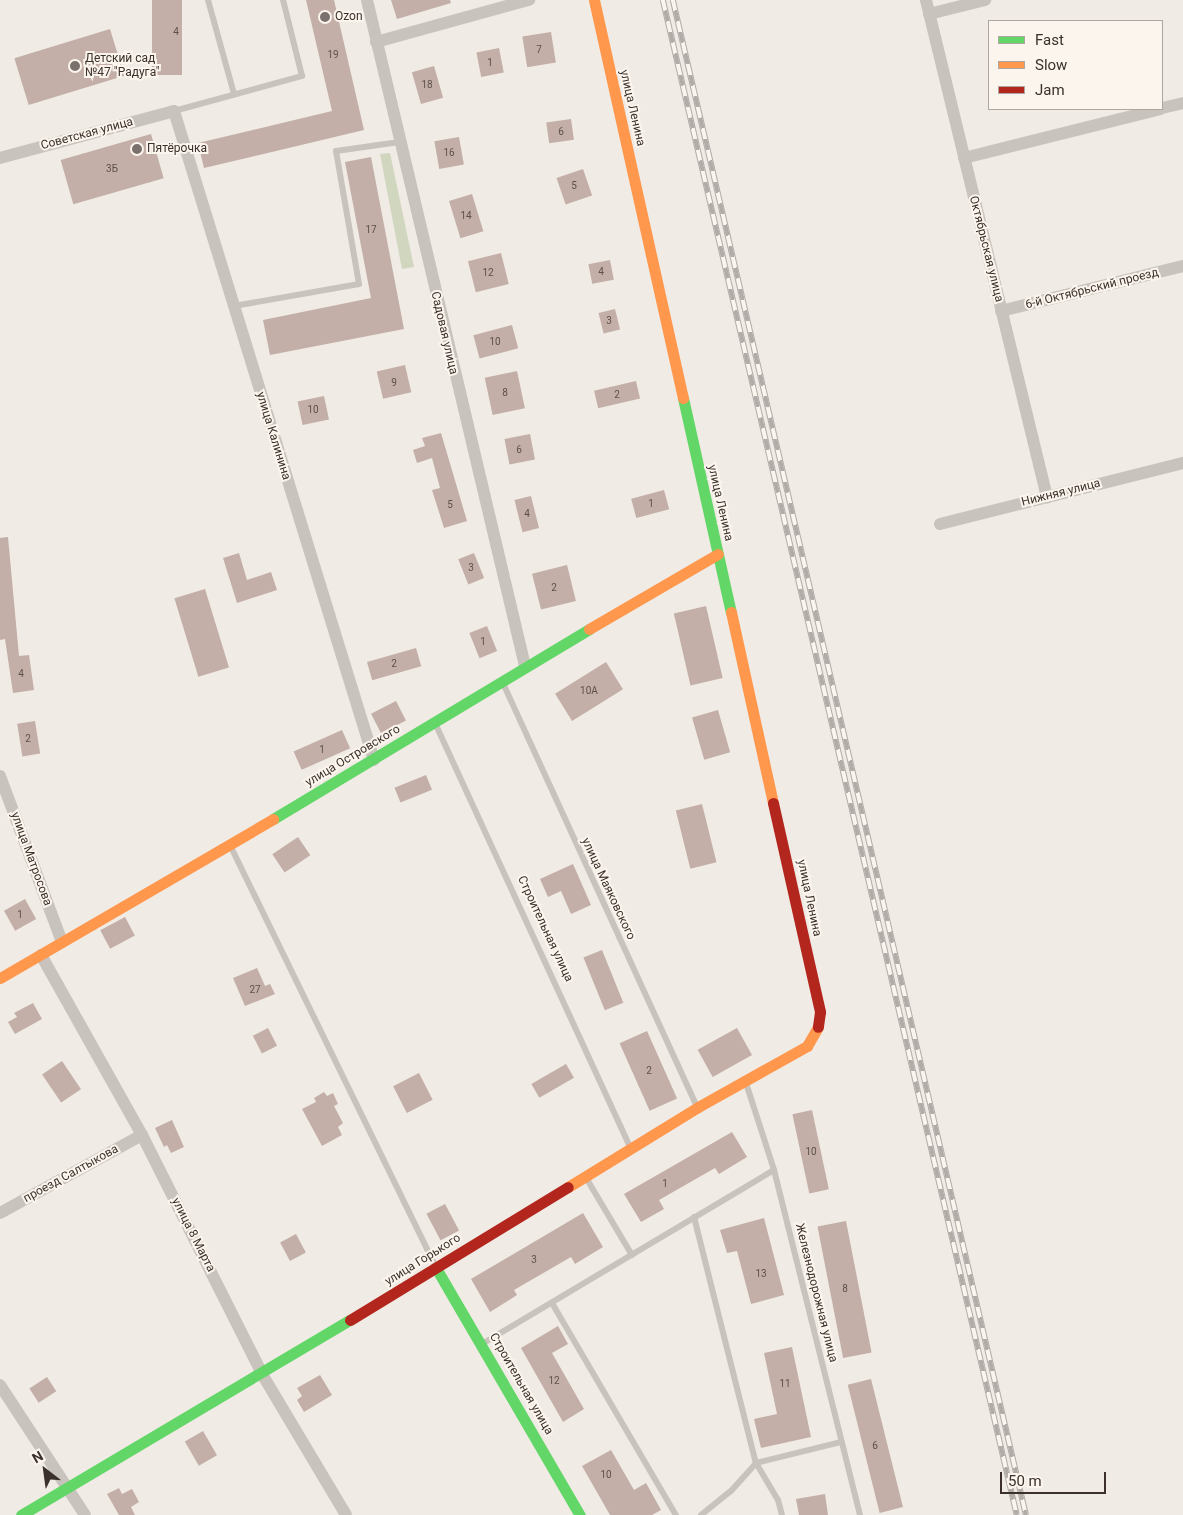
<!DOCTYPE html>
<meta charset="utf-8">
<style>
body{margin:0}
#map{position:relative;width:1183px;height:1515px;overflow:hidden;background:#f0ebe5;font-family:Roboto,sans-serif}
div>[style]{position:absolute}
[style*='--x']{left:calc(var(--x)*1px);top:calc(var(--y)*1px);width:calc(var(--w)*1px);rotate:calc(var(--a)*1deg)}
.green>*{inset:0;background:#d1d6bf}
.building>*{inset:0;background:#c3afa7;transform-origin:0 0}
.lane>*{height:6px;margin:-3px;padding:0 3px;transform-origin:3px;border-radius:3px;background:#c9c3be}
.street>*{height:12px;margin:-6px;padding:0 6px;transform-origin:6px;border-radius:6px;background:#c9c3be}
.fast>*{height:11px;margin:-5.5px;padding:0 5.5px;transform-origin:5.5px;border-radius:5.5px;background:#63d668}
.slow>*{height:11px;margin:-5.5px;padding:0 5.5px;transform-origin:5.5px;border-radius:5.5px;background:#ff974d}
.jam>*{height:11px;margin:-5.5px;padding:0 5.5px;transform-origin:5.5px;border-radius:5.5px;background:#b3261e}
.rail>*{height:5.5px;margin-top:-2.75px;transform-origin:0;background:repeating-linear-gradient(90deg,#fbf5ee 0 11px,#b1aca8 0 22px);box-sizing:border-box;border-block:1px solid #b1aca8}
.dots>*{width:14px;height:14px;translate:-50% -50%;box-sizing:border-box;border:2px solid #fbf5ee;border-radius:50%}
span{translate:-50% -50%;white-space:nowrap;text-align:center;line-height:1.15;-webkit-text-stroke:4px #fbf5ee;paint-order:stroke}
.number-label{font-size:10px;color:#5d504a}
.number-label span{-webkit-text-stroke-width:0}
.poi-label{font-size:12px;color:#3b302b}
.left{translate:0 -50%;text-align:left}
.street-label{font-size:12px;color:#3b302b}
.legend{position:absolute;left:988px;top:20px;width:175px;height:90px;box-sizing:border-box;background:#fbf5ee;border:1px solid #aea6a0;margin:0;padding:6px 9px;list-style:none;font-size:15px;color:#3b302b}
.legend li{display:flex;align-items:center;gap:10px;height:25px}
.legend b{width:25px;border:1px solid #aea6a0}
.north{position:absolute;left:20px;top:1445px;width:50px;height:50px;-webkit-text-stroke:4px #fbf5ee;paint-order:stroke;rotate:330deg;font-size:14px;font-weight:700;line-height:20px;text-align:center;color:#3b302b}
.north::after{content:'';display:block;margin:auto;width:18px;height:22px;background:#3b302b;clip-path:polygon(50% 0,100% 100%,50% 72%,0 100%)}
.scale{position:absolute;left:1000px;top:1472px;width:106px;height:22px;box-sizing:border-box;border:2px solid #3b302b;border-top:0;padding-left:6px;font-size:15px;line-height:18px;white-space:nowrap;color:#3b302b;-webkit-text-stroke:4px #fbf5ee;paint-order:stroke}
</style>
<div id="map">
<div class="green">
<div style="clip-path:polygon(390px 153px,414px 267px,402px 269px,380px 154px)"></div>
</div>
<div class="building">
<div style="left:152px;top:0;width:30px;height:75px"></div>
<div style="clip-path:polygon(306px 0,334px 0,364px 130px,204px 168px,198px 143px,332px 111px)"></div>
<div style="clip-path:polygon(391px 0,450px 0,451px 3px,397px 19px)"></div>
<div style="left:110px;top:29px;width:49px;height:100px;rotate:73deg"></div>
<div style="left:551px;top:32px;width:31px;height:29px;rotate:81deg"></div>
<div style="left:499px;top:48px;width:25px;height:23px;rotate:79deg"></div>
<div style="left:434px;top:66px;width:33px;height:23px;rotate:74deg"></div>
<div style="left:571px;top:119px;width:21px;height:25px;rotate:82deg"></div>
<div style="left:151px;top:134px;width:46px;height:94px;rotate:74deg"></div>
<div style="left:459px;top:137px;width:28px;height:25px;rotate:80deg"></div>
<div style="clip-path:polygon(371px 157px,404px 329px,270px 355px,263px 320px,371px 298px,345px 162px)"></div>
<div style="left:583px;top:169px;width:28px;height:28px;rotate:71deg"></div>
<div style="left:472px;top:194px;width:39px;height:24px;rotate:73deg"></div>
<div style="left:501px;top:253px;width:32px;height:34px;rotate:76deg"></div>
<div style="left:610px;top:260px;width:20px;height:22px;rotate:79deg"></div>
<div style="left:615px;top:309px;width:21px;height:17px;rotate:76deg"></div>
<div style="left:512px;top:325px;width:24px;height:40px;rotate:75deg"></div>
<div style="left:405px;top:365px;width:28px;height:29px;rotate:77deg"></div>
<div style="left:517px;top:371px;width:38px;height:33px;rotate:78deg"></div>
<div style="left:636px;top:381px;width:18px;height:43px;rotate:77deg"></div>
<div style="left:324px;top:396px;width:24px;height:27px;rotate:78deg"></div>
<div style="clip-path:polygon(441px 433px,467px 521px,444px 528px,432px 490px,440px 488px,432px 458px,417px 463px,413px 450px,425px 446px,422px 438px)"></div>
<div style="left:530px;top:434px;width:26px;height:26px;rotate:79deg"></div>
<div style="left:664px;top:490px;width:20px;height:34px;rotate:75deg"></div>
<div style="left:531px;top:496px;width:33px;height:17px;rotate:76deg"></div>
<div style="clip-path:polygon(8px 537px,19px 656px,29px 655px,34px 690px,13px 693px,5px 639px,0 640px,0 538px)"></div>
<div style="clip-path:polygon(239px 553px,247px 580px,271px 572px,277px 590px,237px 603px,223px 558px)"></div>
<div style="left:474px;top:553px;width:27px;height:17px;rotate:68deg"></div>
<div style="left:567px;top:565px;width:37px;height:36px;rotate:76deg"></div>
<div style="left:205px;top:589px;width:82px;height:32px;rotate:73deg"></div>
<div style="left:706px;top:606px;width:74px;height:33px;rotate:77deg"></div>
<div style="left:487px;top:626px;width:27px;height:19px;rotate:68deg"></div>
<div style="left:416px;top:648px;width:19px;height:51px;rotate:74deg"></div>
<div style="left:606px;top:662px;width:32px;height:60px;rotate:58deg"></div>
<div style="left:396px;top:701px;width:22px;height:28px;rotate:63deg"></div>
<div style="left:718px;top:710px;width:44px;height:27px;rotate:74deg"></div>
<div style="left:35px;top:721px;width:33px;height:18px;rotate:81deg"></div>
<div style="left:342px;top:730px;width:20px;height:53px;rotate:66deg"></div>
<div style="left:426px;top:775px;width:16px;height:34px;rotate:68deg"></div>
<div style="left:702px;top:804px;width:60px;height:27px;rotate:76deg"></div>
<div style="left:298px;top:837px;width:22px;height:31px;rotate:56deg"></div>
<div style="clip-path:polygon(573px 864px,591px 905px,571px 914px,561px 891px,548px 897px,540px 879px)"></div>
<div style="left:25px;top:899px;width:23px;height:24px;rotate:61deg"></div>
<div style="left:125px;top:917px;width:21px;height:28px;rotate:62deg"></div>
<div style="left:602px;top:950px;width:57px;height:20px;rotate:68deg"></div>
<div style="clip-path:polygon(257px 968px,265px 986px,270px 984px,275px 994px,245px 1006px,233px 978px)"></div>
<div style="clip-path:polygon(33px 1003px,42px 1019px,15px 1034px,8px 1022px,17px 1017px,14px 1013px)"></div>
<div style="left:268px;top:1028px;width:20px;height:17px;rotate:63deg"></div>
<div style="left:737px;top:1028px;width:31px;height:45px;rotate:61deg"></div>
<div style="left:647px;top:1031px;width:74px;height:30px;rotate:66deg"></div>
<div style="left:62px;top:1061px;width:34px;height:24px;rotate:56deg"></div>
<div style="left:566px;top:1064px;width:16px;height:40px;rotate:60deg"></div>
<div style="left:419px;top:1073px;width:30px;height:29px;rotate:63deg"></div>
<div style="clip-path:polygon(324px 1092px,327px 1096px,333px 1093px,338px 1104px,334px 1106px,343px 1123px,338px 1127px,342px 1135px,322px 1146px,302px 1109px,316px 1102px,314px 1098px)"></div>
<div style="left:812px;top:1110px;width:81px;height:20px;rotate:78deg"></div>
<div style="clip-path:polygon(172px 1120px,184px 1147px,171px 1153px,167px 1145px,164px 1147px,155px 1128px)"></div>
<div style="clip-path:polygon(732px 1132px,747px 1157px,719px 1174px,715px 1168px,659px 1200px,664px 1209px,641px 1222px,624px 1194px)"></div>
<div style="left:445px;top:1204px;width:30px;height:21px;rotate:62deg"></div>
<div style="clip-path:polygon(583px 1213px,603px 1247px,575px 1264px,571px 1257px,514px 1290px,517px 1295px,490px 1312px,471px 1279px)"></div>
<div style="clip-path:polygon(764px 1218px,784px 1295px,751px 1304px,737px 1251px,727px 1253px,720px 1230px)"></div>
<div style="left:846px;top:1221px;width:134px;height:29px;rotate:79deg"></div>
<div style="left:296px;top:1234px;width:21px;height:18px;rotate:62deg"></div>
<div style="clip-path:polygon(558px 1326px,568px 1344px,552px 1353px,584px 1409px,563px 1422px,521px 1348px)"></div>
<div style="clip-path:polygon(792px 1347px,811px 1437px,761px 1448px,754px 1419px,777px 1414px,764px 1353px)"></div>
<div style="clip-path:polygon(320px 1375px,332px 1395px,304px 1412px,297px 1400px,302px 1396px,297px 1388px)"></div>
<div style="left:47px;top:1377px;width:17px;height:21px;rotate:57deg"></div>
<div style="left:871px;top:1379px;width:132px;height:24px;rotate:76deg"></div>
<div style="left:203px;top:1431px;width:28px;height:21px;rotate:60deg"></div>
<div style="clip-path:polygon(611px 1450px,634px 1490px,646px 1483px,661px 1510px,652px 1515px,610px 1515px,582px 1466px)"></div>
<div style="clip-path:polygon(119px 1488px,122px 1494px,132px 1489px,139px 1502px,131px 1507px,135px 1515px,119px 1515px,107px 1494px)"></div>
<div style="clip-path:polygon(825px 1494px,828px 1515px,799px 1515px,796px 1499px)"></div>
</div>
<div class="lane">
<div style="--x:208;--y:0;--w:98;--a:74.5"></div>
<div style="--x:174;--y:111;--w:133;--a:-15.3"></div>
<div style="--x:302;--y:76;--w:78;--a:-104"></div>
<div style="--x:234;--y:306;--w:127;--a:-10"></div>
<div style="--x:359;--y:284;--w:135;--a:-99.8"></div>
<div style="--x:336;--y:151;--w:64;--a:-8.1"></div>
<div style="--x:502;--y:681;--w:468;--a:65.4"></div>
<div style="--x:435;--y:723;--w:467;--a:65.3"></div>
<div style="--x:230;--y:845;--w:470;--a:64"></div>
<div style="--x:745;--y:1080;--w:95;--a:72.1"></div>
<div style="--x:774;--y:1170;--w:356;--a:76"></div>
<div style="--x:585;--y:1176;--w:92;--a:59.3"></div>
<div style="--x:694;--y:1217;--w:254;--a:75.9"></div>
<div style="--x:756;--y:1463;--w:43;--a:59.3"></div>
<div style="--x:778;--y:1500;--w:16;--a:75"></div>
<div style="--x:552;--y:1303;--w:246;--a:59.7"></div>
<div style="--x:482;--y:1344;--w:340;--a:-30.8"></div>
<div style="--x:701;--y:1515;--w:38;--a:-39"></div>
<div style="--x:731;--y:1491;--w:38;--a:-48"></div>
<div style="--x:756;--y:1463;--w:88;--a:-13.9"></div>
</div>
<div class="street">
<div style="--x:367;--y:0;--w:684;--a:76.65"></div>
<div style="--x:926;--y:0;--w:512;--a:76.32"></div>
<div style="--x:929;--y:14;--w:58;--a:-14"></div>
<div style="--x:376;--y:42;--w:159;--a:-15.4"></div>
<div style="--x:1162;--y:108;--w:22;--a:-13"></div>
<div style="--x:0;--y:158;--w:180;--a:-15.1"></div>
<div style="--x:174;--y:111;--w:679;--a:72.87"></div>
<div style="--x:964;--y:158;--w:202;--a:-14"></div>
<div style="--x:1001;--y:311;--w:187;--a:-13.9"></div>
<div style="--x:940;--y:524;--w:251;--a:-14.1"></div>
<div style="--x:0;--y:776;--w:177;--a:69.5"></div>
<div style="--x:41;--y:955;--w:206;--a:60.7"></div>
<div style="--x:142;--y:1135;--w:267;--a:63.3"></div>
<div style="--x:262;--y:1374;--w:164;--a:59.2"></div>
<div style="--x:0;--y:1213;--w:162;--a:-28.8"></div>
<div style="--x:0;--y:1385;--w:155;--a:56.8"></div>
</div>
<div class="fast">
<div style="--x:683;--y:398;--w:219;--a:77.4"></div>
<div style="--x:273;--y:819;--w:369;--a:-31"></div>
<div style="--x:436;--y:1268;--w:286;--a:59.8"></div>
<div style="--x:21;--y:1515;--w:382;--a:-30.7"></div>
</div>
<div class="slow">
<div style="--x:594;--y:0;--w:408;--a:77.4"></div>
<div style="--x:731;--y:612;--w:196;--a:77.6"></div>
<div style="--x:589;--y:629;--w:149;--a:-30.2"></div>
<div style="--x:0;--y:978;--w:316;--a:-30.2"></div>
<div style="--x:568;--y:1187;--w:153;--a:-31.6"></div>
<div style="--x:698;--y:1107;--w:125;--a:-29.2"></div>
<div style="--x:807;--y:1046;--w:22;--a:-60"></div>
</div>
<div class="jam">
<div style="--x:773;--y:803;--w:214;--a:77.3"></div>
<div style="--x:820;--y:1012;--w:15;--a:98"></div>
<div style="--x:350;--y:1320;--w:255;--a:-31.4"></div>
</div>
<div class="rail">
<div style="--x:663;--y:0;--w:1556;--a:76.85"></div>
<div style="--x:673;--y:0;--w:1556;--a:76.88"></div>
</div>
<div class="dots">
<div style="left:325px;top:17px;background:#7a716c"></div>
<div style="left:75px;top:66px;background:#7a716c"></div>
<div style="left:137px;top:149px;background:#7a716c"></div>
</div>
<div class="number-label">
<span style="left:176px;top:32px">4</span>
<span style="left:539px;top:50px">7</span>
<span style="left:333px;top:55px">19</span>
<span style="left:490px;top:63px">1</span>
<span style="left:427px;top:85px">18</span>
<span style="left:561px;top:132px">6</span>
<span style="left:449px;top:153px">16</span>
<span style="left:112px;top:169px">3Б</span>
<span style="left:574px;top:186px">5</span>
<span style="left:466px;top:216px">14</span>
<span style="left:371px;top:230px">17</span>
<span style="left:601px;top:272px">4</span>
<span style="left:488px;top:273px">12</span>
<span style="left:609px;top:321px">3</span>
<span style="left:495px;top:342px">10</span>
<span style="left:394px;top:383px">9</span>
<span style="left:505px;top:393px">8</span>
<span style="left:617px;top:395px">2</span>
<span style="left:313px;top:410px">10</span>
<span style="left:519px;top:450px">6</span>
<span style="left:651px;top:504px">1</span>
<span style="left:450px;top:505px">5</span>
<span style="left:527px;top:514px">4</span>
<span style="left:471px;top:568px">3</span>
<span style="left:554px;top:588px">2</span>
<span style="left:483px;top:642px">1</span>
<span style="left:394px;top:664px">2</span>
<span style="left:21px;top:674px">4</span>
<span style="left:589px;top:691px">10А</span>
<span style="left:28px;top:739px">2</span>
<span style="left:322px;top:750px">1</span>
<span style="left:20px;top:915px">1</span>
<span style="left:255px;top:990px">27</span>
<span style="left:649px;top:1071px">2</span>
<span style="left:811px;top:1152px">10</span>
<span style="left:665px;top:1184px">1</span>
<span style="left:534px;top:1260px">3</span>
<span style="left:761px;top:1274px">13</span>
<span style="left:845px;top:1289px">8</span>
<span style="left:554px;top:1381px">12</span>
<span style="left:785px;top:1384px">11</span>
<span style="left:875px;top:1446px">6</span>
<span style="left:606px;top:1475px">10</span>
</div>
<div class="poi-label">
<span class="left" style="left:335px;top:17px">Ozon</span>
<span class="left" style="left:85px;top:66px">Детский сад<br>№47 "Радуга"</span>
<span class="left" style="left:147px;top:149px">Пятёрочка</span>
</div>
<div class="street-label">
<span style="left:632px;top:108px;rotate:77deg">улица Ленина</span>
<span style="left:87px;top:134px;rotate:-15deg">Советская улица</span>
<span style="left:986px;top:249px;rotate:76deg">Октябрьская улица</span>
<span style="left:1092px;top:289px;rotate:-14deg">6-й Октябрьский проезд</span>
<span style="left:444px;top:333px;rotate:77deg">Садовая улица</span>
<span style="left:273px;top:436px;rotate:73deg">улица Калинина</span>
<span style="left:1061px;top:493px;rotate:-14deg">Нижняя улица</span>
<span style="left:720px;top:503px;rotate:77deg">улица Ленина</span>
<span style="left:353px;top:756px;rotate:-31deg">улица Островского</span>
<span style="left:31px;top:859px;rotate:70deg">улица Матросова</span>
<span style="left:608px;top:889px;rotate:65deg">улица Маяковского</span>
<span style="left:809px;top:898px;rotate:78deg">улица Ленина</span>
<span style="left:545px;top:929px;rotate:65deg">Строительная улица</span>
<span style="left:71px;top:1174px;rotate:-29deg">проезд Салтыкова</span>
<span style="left:193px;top:1235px;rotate:63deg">улица 8 Марта</span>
<span style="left:423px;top:1260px;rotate:-32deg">улица Горького</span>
<span style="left:816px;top:1293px;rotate:76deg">Железнодорожная улица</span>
<span style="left:521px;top:1384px;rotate:60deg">Строительная улица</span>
</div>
<ul class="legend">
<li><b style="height:6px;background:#63d668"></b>Fast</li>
<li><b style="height:6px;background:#ff974d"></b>Slow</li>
<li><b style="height:6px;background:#b3261e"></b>Jam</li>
</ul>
<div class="north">N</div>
<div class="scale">50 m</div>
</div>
